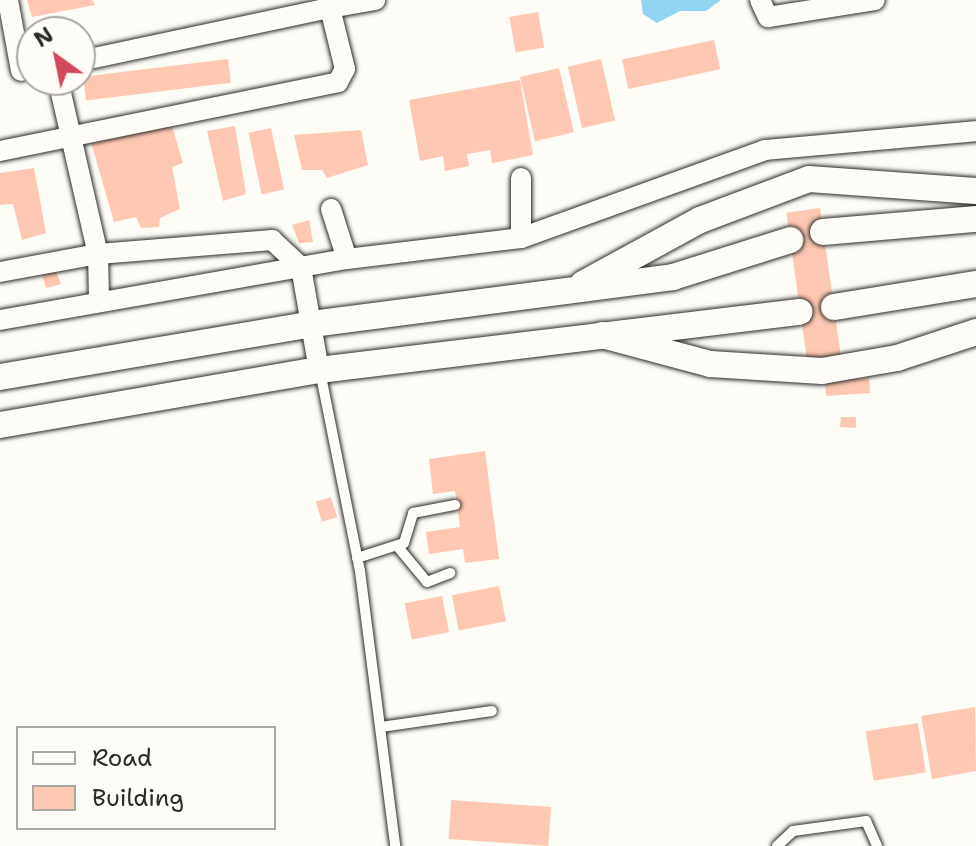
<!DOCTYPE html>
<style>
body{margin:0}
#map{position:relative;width:976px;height:846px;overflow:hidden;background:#fdfcf7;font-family:"Shantell Sans",sans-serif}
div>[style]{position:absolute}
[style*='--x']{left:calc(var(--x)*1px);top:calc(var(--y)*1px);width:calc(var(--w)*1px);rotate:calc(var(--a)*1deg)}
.water>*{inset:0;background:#91d5f2}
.building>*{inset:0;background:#ffc8b2;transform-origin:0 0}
.roads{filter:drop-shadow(0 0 2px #2b2b2b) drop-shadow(0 0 2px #2b2b2b)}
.service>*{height:10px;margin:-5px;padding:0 5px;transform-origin:5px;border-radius:5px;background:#fdfcf7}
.minor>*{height:20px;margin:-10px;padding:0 10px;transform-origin:10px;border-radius:10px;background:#fdfcf7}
.secondary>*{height:26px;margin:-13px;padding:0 13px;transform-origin:13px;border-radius:13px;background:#fdfcf7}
span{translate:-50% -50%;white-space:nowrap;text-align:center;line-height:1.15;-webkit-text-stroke:6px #fdfcf7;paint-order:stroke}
.legend{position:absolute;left:16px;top:726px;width:260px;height:104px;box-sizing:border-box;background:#fdfcf7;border:2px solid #a9a8a5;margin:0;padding:10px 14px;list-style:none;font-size:24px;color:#2b2b2b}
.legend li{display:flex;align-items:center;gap:16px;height:40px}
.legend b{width:40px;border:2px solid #a9a8a5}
.north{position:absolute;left:16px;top:16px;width:80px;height:80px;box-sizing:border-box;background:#fdfcf7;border:2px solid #a9a8a5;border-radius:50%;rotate:327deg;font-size:22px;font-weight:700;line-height:32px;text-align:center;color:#2b2b2b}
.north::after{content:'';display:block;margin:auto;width:28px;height:36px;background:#d1495b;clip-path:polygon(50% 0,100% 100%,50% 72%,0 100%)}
</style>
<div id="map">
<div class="water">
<div style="clip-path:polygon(641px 0,721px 0,706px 11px,680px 11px,657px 23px,643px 14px)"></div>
</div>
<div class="building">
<div style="clip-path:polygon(27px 0,93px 0,95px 5px,32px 17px)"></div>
<div style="left:538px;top:12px;width:36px;height:29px;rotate:80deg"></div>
<div style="left:714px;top:40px;width:30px;height:94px;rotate:78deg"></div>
<div style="left:228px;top:59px;width:24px;height:146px;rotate:83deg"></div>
<div style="left:601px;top:59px;width:63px;height:34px;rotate:77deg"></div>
<div style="left:559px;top:68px;width:66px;height:40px;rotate:77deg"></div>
<div style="clip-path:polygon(520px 80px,533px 155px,492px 163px,490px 150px,467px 154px,469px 166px,445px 171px,443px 156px,420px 161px,409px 100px)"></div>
<div style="clip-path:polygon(172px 126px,183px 163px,172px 167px,180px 209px,160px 218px,159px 227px,141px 228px,136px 217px,114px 222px,90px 139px)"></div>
<div style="clip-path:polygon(235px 126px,246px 194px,223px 201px,207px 131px)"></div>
<div style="left:271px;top:128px;width:63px;height:23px;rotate:78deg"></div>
<div style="clip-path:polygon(361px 130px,368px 165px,327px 178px,322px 170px,302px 170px,294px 135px)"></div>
<div style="clip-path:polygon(34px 168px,46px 233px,22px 240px,13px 204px,0 205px,0 173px)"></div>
<div style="left:820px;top:208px;width:148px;height:34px;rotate:82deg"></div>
<div style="clip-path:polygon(309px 220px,313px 242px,299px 243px,292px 225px)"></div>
<div style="clip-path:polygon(54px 266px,61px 284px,46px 288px,40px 269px)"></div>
<div style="left:869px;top:378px;width:15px;height:44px;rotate:86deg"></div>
<div style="clip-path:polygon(841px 417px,856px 417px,856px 428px,840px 427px)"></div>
<div style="clip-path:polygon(485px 451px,499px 559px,465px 563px,463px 549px,429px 554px,426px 532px,460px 527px,455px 491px,433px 494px,429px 459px)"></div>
<div style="left:331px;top:497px;width:21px;height:16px;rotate:73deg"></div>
<div style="left:499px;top:586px;width:36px;height:48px;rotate:79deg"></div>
<div style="left:442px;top:596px;width:37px;height:38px;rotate:79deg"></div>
<div style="clip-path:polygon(975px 707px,976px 771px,932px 779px,921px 716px)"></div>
<div style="left:918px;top:723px;width:50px;height:53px;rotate:81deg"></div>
<div style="left:551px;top:807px;width:39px;height:100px;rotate:94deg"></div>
</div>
<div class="roads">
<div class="service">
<div style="--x:320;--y:371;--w:204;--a:78.7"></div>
<div style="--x:360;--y:571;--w:277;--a:82.7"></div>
<div style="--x:398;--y:547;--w:45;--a:50.4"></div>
<div style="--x:427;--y:582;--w:25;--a:-21"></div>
<div style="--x:357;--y:558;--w:49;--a:-17.7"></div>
<div style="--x:404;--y:543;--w:31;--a:-73"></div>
<div style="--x:413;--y:513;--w:43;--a:-10.8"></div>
<div style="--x:381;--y:727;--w:112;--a:-8.2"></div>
<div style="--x:777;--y:846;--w:22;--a:-43"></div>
<div style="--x:793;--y:831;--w:74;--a:-7.8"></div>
<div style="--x:866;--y:821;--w:27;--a:66"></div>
</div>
<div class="minor">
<div style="--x:8;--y:0;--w:72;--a:79.6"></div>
<div style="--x:760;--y:0;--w:19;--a:65"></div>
<div style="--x:768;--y:17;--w:108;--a:-9"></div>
<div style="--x:80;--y:61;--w:256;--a:-12"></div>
<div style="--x:330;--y:8;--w:8;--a:-97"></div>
<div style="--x:58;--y:80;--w:179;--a:77.1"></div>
<div style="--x:98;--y:254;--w:45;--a:88.7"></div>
<div style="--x:0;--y:151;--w:345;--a:-11.5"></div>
<div style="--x:338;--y:82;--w:15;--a:-62"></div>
<div style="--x:345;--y:69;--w:63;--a:-103.8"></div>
<div style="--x:330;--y:8;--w:46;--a:-10.1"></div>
<div style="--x:521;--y:178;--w:60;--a:90"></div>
<div style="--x:331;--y:209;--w:52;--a:72.3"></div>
<div style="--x:301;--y:267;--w:105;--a:80.1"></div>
<div style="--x:0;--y:272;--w:100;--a:-10.4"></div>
<div style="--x:98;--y:254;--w:175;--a:-4.6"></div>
<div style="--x:272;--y:240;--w:40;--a:43"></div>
<div style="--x:0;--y:320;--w:352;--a:-10"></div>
<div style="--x:347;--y:259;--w:175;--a:-6.9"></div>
<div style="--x:521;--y:238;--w:259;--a:-19.8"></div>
<div style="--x:765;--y:150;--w:212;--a:-5.1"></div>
</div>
<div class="secondary">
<div style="--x:823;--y:232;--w:154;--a:-4.9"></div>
<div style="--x:583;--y:284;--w:133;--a:-28.7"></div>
<div style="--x:700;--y:220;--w:116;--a:-20.6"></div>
<div style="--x:809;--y:179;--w:167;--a:4.1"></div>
<div style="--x:834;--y:307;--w:144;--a:-9.2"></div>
<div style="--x:602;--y:335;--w:112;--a:15"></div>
<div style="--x:710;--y:364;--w:112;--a:3.6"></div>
<div style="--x:822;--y:371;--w:76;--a:-9.8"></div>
<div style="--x:897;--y:358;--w:83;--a:-18.2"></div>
<div style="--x:0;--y:377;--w:316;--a:-9.6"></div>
<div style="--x:312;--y:324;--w:364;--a:-7.4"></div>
<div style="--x:673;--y:277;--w:123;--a:-17.5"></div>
<div style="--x:0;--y:425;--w:324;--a:-9.8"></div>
<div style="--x:319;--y:370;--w:484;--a:-6.9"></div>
</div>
</div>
<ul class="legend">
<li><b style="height:10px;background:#fdfcf7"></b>Road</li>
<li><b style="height:22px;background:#ffc8b2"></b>Building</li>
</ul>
<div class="north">N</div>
</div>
